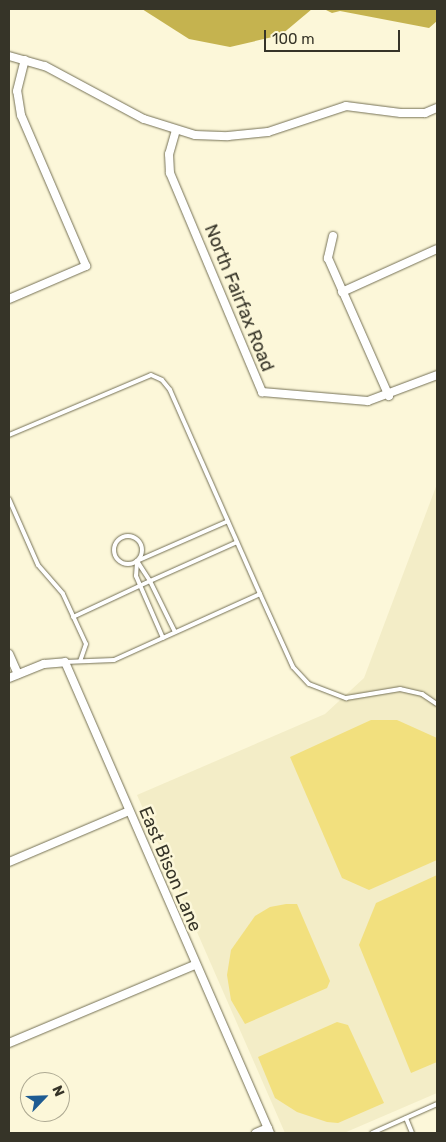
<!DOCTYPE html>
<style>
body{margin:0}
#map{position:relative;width:446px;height:1142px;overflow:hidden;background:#fcf7d9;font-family:Rubik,sans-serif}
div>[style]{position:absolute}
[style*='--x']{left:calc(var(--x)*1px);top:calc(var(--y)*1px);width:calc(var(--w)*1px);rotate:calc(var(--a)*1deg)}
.built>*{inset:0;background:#f3edc7}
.green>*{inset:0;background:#f2e07e}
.water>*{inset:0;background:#c5b34f}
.roads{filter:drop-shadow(0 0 1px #757156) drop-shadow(0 0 1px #757156)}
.service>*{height:4px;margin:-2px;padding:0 2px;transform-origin:2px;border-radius:2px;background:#fff}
.service>.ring{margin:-2px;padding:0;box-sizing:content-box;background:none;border:4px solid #fff;border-radius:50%}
.minor>*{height:8px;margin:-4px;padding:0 4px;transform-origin:4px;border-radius:4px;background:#fff}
span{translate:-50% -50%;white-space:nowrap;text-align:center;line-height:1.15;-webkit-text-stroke:5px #fcf7d9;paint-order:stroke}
.street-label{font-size:18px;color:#363428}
.frame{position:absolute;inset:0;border:10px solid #363428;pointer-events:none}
.north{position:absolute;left:20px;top:1072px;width:50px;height:50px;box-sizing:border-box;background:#fcf7d9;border:1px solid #ada992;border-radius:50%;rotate:66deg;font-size:14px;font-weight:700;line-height:20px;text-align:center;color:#363428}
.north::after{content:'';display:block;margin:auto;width:18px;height:22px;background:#1e5b92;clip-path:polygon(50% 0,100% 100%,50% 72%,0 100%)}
.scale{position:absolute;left:264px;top:30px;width:136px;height:22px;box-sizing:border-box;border:2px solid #363428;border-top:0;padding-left:6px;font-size:15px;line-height:18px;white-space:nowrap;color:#363428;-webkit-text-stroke:4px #fcf7d9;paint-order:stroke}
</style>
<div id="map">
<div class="built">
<div style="clip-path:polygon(437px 484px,437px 1093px,344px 1133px,285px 1133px,137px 795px,325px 714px,364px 678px)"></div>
</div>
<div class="green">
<div style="clip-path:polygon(371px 720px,397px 720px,437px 738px,437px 860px,369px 890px,342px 878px,290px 757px)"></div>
<div style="clip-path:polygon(437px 875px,437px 1062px,411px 1073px,359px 945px,376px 903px)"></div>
<div style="clip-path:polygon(286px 904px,297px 904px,330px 981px,327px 988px,245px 1024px,231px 1000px,227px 975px,231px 950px,255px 916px,270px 907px)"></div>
<div style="clip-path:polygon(337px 1022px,348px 1025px,384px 1103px,338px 1123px,327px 1122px,297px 1112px,275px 1098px,258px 1057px)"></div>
</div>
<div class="water">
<div style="clip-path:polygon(142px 9px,312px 9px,281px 35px,230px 47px,189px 39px)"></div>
<div style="clip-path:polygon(324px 9px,437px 9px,437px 21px,429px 28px,340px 11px,332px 13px)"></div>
</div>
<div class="roads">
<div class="service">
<div style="--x:9;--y:435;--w:154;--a:-22.9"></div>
<div style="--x:151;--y:375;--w:12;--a:24"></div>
<div style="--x:162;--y:380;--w:13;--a:51"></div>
<div style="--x:170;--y:390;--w:223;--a:66.2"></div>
<div style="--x:9;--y:499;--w:72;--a:66.3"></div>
<div style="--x:38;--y:565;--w:38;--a:49"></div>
<div style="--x:63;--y:594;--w:55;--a:65.3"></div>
<div style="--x:86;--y:644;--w:18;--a:109"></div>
<div class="ring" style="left:114px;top:536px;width:24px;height:24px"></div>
<div style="--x:73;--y:617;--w:85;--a:-25.1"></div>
<div style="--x:150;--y:581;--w:24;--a:-123"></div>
<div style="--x:175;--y:632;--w:57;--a:-116.1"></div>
<div style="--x:150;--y:581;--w:95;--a:-24.1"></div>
<div style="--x:163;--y:638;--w:68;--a:-113.5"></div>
<div style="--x:136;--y:576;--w:15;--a:-86"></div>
<div style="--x:137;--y:561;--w:99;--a:-23.7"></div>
<div style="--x:65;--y:662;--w:49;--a:-2.3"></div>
<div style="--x:114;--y:660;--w:160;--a:-24.3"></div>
<div style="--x:260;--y:594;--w:80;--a:65.7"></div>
<div style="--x:293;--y:667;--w:23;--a:47"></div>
<div style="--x:309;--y:684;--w:40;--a:21"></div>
<div style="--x:346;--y:698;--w:55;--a:-9.5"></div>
<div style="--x:400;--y:689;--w:23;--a:13"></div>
<div style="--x:422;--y:694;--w:18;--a:34"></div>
<div style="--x:406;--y:1118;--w:16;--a:68"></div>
<div style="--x:372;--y:1133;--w:71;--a:-24"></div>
</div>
<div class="minor">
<div style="--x:9;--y:56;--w:37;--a:16"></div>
<div style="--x:45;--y:66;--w:112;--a:28.2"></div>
<div style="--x:144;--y:119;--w:53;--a:17.4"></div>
<div style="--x:195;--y:135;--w:33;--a:2"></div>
<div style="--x:228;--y:136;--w:40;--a:-5.7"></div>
<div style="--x:268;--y:132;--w:82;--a:-18.4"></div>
<div style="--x:346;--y:106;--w:55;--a:7.3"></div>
<div style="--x:401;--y:113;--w:24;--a:0"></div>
<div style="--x:425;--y:113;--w:13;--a:-23"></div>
<div style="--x:176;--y:130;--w:25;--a:106"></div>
<div style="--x:169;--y:154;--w:19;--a:87"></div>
<div style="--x:170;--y:173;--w:238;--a:67.2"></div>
<div style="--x:262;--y:392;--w:106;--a:4.9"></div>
<div style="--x:368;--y:401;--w:74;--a:-20.6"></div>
<div style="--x:333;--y:236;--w:23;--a:103"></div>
<div style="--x:328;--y:258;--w:151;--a:66.2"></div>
<div style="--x:342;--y:292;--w:104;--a:-24.4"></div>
<div style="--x:9;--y:299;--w:84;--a:-23.2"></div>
<div style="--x:86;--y:266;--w:164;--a:-113.3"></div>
<div style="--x:21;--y:115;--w:24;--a:-99"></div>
<div style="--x:17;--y:91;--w:32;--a:-76"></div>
<div style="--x:9;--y:654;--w:22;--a:66"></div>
<div style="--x:9;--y:678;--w:38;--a:-22"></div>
<div style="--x:44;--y:664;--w:21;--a:-5"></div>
<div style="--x:65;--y:662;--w:514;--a:66.48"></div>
<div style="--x:9;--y:862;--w:130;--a:-23"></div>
<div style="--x:9;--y:1043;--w:202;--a:-22.8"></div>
<div style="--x:256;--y:1133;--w:13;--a:-23"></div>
</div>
</div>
<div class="street-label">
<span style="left:239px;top:298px;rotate:68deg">North Fairfax Road</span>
<span style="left:170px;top:869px;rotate:67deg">East Bison Lane</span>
</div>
<div class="frame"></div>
<div class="north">N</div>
<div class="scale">100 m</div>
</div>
